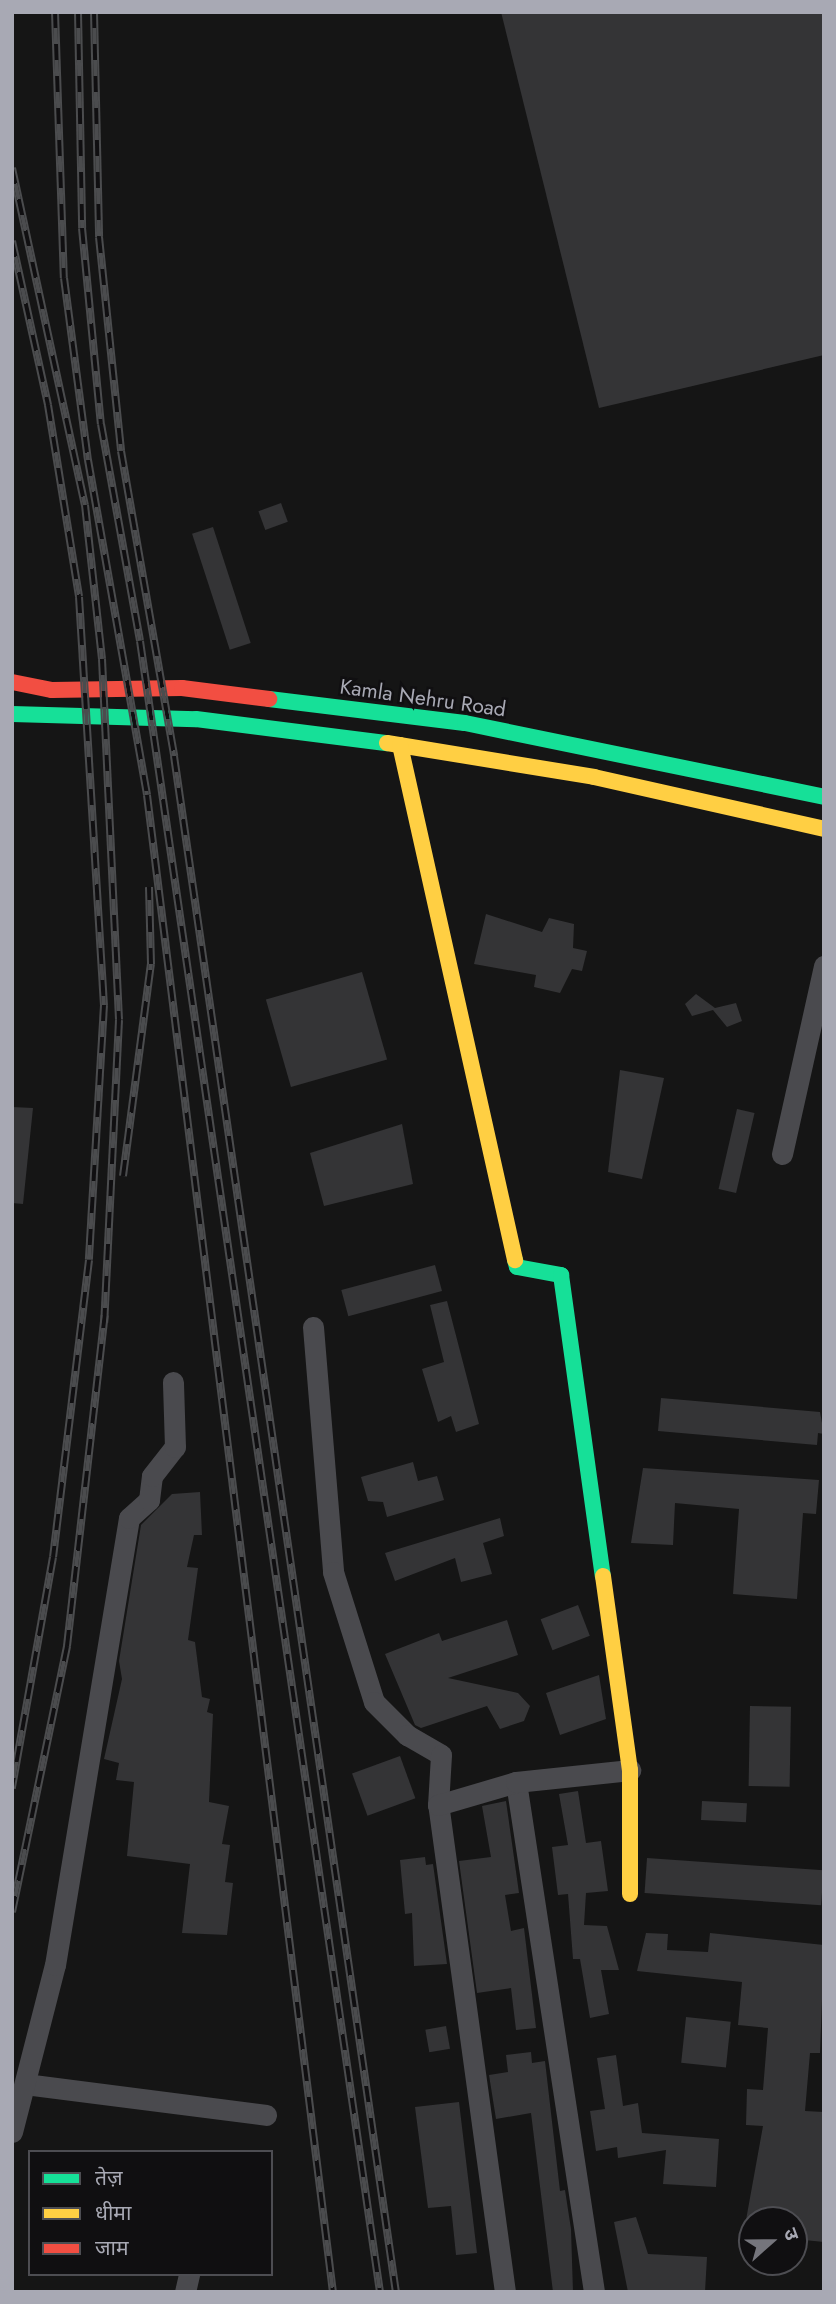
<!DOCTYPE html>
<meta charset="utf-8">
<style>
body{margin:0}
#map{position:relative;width:836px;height:2304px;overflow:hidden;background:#151515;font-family:Jost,"Noto Sans Devanagari",sans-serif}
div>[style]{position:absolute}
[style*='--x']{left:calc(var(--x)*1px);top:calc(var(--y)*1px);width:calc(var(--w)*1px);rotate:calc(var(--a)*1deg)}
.building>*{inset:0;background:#343436;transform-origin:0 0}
.street>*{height:21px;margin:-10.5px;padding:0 10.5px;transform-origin:10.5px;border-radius:10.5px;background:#4a4a4e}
.fast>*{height:16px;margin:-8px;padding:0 8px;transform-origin:8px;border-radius:8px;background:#16e098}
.slow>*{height:16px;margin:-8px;padding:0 8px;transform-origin:8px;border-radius:8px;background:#ffcf43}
.jam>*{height:16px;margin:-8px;padding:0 8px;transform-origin:8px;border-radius:8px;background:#f24e42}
.rail>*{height:8px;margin-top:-4px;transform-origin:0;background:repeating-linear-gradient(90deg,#100f11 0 16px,#4b4c4e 0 32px);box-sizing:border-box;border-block:2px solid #4b4c4e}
span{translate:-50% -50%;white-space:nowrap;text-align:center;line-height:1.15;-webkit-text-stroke:5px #100f11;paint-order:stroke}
.street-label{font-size:21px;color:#a8a9b4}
.frame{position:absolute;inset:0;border:14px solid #a8a9b4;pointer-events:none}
.legend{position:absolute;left:28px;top:2150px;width:245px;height:126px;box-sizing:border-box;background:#100f11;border:2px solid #4d4d52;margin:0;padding:9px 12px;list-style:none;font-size:21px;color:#a8a9b4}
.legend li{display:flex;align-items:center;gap:14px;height:35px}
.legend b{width:35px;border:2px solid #4d4d52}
.north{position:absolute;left:738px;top:2206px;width:70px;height:70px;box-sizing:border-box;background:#100f11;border:2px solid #4d4d52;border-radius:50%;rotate:69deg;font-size:19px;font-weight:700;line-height:28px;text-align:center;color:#a8a9b4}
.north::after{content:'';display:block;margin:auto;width:24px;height:32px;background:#75757c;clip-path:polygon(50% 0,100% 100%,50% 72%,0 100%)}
</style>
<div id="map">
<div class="building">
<div style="clip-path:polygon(501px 12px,824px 12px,824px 355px,599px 408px)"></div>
<div style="left:281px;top:503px;width:20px;height:24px;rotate:70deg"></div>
<div style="left:213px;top:527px;width:122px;height:22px;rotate:72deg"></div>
<div style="clip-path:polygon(486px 914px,542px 932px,549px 918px,574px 924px,573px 948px,587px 951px,582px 971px,572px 969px,560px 993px,534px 987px,536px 975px,474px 964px)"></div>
<div style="left:362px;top:972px;width:91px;height:100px;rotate:74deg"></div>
<div style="clip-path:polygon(696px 994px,715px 1008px,736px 1003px,742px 1021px,727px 1027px,713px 1010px,692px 1016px,685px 1004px)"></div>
<div style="clip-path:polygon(620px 1070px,664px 1078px,642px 1179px,608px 1172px)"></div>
<div style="clip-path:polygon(12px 1107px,33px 1108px,23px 1204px,12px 1203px)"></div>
<div style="left:737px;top:1109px;width:18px;height:82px;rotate:13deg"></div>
<div style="clip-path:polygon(402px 1124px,413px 1184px,324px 1206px,310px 1153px)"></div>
<div style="left:435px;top:1265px;width:27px;height:97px;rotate:75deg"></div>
<div style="clip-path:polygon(447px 1301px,479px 1424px,456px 1432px,451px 1416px,438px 1422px,422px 1369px,444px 1362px,430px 1305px)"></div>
<div style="clip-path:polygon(661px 1398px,820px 1412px,824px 1434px,818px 1433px,817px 1445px,658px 1431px)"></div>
<div style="clip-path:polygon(413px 1462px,418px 1481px,437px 1476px,444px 1500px,387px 1517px,383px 1502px,368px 1501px,361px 1477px)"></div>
<div style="clip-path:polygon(643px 1468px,819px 1480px,816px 1514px,803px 1513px,797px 1599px,733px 1594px,739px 1509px,675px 1503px,673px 1545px,631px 1543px)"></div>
<div style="clip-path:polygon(200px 1492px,202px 1535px,194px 1535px,187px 1567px,198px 1568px,188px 1640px,195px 1642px,202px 1697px,210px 1699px,207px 1712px,213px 1714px,209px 1802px,229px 1806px,222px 1844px,230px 1845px,225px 1882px,233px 1883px,227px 1935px,182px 1933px,190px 1864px,127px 1856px,134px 1782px,116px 1780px,119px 1763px,104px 1759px,122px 1679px,119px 1661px,141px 1525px,172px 1494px)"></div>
<div style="clip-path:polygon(500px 1518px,504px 1536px,483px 1543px,492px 1574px,461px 1582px,455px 1558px,395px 1581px,385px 1553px)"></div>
<div style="left:578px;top:1605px;width:33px;height:40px;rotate:69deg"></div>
<div style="clip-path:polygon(507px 1620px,518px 1655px,448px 1678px,518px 1693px,530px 1706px,524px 1721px,500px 1729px,487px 1706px,421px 1728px,415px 1725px,385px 1654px,439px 1633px,442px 1641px)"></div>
<div style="clip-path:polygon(599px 1675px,606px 1719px,560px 1735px,546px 1693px)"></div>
<div style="left:750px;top:1706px;width:41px;height:80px;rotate:1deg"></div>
<div style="left:400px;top:1756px;width:45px;height:51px;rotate:70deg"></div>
<div style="clip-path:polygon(578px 1791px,586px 1843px,601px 1841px,608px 1891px,586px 1893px,584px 1925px,607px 1926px,619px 1970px,601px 1970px,609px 2014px,590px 2018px,580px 1959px,573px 1959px,568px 1894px,558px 1895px,552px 1847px,568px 1845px,559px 1794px)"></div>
<div style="clip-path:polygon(506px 1801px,519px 1893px,505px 1895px,511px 1931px,524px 1928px,536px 2028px,516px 2030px,511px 1988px,477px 1993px,459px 1861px,491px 1857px,482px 1806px)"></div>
<div style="left:702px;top:1801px;width:45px;height:19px;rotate:3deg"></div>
<div style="clip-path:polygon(425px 1857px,426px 1865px,433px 1864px,447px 1964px,414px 1966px,412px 1913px,405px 1914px,400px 1860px)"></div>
<div style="left:647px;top:1858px;width:177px;height:35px;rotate:4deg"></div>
<div style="clip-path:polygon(646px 1933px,668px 1934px,667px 1950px,708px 1952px,710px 1933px,824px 1945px,820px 2053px,810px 2053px,805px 2111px,824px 2112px,824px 2242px,794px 2239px,794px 2220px,746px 2220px,763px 2126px,746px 2125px,747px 2089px,763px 2090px,768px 2028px,738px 2025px,742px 1982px,637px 1971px)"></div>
<div style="left:686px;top:2017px;width:45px;height:46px;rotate:6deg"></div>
<div style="left:446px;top:2026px;width:23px;height:21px;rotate:80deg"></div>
<div style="clip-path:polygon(531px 2052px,532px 2063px,545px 2061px,560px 2191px,565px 2190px,571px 2229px,573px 2292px,553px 2292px,531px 2113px,496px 2119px,489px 2075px,508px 2072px,506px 2055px)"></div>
<div style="clip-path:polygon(616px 2055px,623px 2106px,638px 2103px,642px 2133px,719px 2139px,716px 2187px,663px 2184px,666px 2150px,618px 2158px,617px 2147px,596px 2151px,590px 2111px,605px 2109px,597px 2058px)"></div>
<div style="clip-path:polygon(459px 2102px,477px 2253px,456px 2255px,451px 2206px,428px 2208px,415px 2107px)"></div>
<div style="clip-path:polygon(636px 2217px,648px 2254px,707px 2257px,705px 2292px,628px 2292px,614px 2222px)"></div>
</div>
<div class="street">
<div style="--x:782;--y:1154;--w:193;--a:-77.4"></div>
<div style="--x:313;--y:1327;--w:246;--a:85.3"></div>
<div style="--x:333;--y:1572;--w:136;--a:72.5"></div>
<div style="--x:374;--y:1702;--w:47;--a:45"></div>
<div style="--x:407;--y:1735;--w:39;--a:30"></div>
<div style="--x:441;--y:1755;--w:50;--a:93.4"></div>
<div style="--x:516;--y:1782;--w:516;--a:81.3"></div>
<div style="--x:25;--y:2084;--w:243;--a:7.3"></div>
<div style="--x:12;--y:2132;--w:172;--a:-75.6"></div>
<div style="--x:55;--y:1965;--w:453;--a:-80.6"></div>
<div style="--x:129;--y:1518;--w:27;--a:-42"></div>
<div style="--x:149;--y:1500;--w:24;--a:-83"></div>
<div style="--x:152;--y:1476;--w:37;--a:-52"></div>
<div style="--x:175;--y:1447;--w:65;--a:-91.8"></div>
<div style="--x:185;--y:2292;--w:18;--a:-77"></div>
<div style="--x:505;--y:2292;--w:492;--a:-97.8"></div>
<div style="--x:438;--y:1805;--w:81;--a:-16.4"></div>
<div style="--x:516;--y:1782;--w:115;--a:-6"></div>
</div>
<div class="fast">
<div style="--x:269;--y:699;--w:197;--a:7"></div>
<div style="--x:465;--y:723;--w:367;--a:11.6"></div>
<div style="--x:12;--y:714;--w:184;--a:1.6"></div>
<div style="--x:196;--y:719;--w:193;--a:7.2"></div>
<div style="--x:515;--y:1260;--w:7;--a:74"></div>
<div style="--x:517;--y:1267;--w:45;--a:10.3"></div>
<div style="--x:561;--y:1275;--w:304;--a:82.1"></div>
</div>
<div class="slow">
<div style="--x:387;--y:743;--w:210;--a:9.3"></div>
<div style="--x:594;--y:777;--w:236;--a:12.7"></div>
<div style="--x:400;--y:745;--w:528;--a:77.41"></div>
<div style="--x:603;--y:1576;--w:196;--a:82.1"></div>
<div style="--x:630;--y:1770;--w:124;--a:90"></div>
</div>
<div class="jam">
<div style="--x:12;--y:682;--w:41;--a:11.3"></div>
<div style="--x:52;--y:690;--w:130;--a:-0.9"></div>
<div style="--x:182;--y:688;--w:88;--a:7.2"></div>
</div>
<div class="rail">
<div style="--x:55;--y:12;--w:266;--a:88.1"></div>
<div style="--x:64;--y:278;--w:184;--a:82.5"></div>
<div style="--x:88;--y:460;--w:340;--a:80"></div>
<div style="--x:147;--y:795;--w:1509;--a:82.92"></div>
<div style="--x:78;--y:12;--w:216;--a:88.9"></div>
<div style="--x:82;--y:228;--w:197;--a:84.5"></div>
<div style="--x:101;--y:424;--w:220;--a:79.8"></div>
<div style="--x:140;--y:641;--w:1668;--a:81.73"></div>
<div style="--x:94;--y:12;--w:225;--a:88.7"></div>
<div style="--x:99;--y:237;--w:215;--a:84.1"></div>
<div style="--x:121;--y:451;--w:310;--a:80.1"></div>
<div style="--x:174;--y:756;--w:1552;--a:81.78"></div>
<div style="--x:12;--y:168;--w:345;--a:77.8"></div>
<div style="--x:85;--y:505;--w:155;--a:83.7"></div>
<div style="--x:102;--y:659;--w:361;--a:87.3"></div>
<div style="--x:119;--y:1020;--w:303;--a:92.8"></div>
<div style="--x:12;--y:241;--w:168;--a:77.6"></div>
<div style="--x:48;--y:405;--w:194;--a:80.8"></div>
<div style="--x:79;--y:597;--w:409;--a:86.5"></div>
<div style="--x:104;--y:1005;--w:255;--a:93.4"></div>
<div style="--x:89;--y:1260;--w:299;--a:96.9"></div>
<div style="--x:53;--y:1557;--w:235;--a:100.1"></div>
<div style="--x:123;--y:1176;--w:214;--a:-82.5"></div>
<div style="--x:151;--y:964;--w:77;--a:-91.5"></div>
<div style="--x:12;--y:1912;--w:272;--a:-78.3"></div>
<div style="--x:67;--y:1646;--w:333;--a:-83.5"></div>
</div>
<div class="street-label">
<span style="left:423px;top:698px;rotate:8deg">Kamla Nehru Road</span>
</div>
<div class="frame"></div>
<ul class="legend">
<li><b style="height:9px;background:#16e098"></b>तेज़</li>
<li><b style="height:9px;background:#ffcf43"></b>धीमा</li>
<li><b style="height:9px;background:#f24e42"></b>जाम</li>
</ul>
<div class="north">उ</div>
</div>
